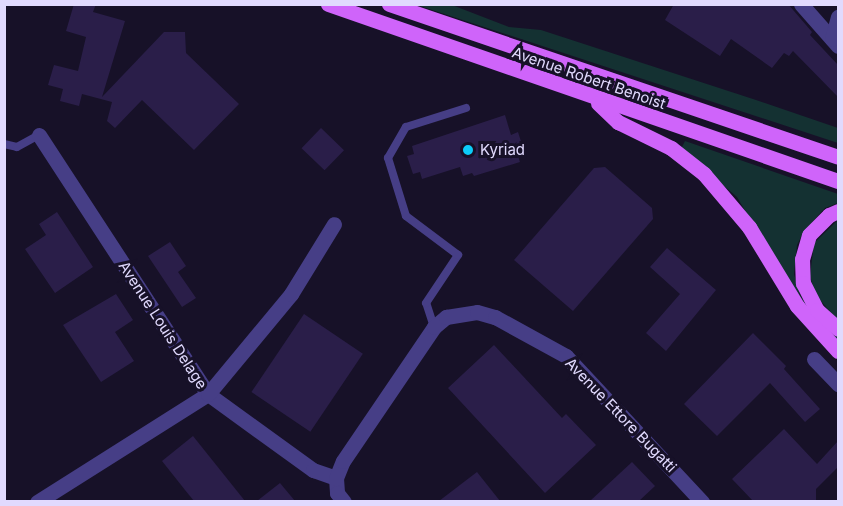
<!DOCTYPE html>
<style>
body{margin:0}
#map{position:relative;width:843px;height:506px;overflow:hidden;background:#171128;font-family:Inter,sans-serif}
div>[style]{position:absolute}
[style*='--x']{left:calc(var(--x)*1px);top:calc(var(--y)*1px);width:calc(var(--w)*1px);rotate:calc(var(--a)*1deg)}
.green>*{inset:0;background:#143132}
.building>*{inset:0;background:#2a1e49;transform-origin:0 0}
.lane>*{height:8px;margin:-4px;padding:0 4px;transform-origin:4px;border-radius:4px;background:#463e86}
.street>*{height:15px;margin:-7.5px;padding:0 7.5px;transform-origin:7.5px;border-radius:7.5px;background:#463e86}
.primary>*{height:15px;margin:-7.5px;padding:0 7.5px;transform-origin:7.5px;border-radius:7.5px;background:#cf64fa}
.dots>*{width:16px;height:16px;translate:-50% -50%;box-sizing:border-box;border:3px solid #171128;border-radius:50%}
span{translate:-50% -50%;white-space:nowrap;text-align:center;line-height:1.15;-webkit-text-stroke:6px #171128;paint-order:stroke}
.street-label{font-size:15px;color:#e1dafe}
.poi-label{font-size:15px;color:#e1dafe}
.left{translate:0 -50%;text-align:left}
.frame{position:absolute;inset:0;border:6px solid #e1dafe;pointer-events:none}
</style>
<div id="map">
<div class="green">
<div style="clip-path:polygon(417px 5px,452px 5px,509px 27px,541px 30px,756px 100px,838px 128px,838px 143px)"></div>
<div style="clip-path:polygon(685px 141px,838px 194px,838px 203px,825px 208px,804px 231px,797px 245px,794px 274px,800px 295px,811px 312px,838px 334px,838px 344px,801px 305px,737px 197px,681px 149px)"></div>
<div style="clip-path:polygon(838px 220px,838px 321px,815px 294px,810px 276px,814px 243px)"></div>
</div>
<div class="building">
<div style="clip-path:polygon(74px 4px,96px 4px,93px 12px,125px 21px,102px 97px,164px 32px,185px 32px,186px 53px,239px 104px,194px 150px,142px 100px,115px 128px,107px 121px,112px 102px,82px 94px,79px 106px,60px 101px,63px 89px,48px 85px,54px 65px,78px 71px,86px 37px,66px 31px)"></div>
<div style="clip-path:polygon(674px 4px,788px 4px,812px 32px,810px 35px,838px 65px,838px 97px,793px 51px,789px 56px,784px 53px,772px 68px,731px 39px,720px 56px,665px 20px)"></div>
<div style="clip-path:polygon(505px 115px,511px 135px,518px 132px,525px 154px,518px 156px,520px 162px,474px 176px,472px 173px,463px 176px,460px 167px,422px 179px,420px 172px,413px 174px,407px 156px,414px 154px,412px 146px)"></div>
<div style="left:321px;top:128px;width:32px;height:28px;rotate:44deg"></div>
<div style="clip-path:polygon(605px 167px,652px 208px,653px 219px,573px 311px,514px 260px,594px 168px)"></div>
<div style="clip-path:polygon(57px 212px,93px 267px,55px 293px,25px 249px,46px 235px,39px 224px)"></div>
<div style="clip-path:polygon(170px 242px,186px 266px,178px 272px,196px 298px,182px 307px,148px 256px)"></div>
<div style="clip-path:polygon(667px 248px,716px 290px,666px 351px,646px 333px,680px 294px,650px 267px)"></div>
<div style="clip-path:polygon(116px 294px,133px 320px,115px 332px,134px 361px,101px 382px,63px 325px)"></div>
<div style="left:304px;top:314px;width:71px;height:94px;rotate:34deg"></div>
<div style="clip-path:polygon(753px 333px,786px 366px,784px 369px,820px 409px,805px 422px,770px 383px,717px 436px,684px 404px)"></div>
<div style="clip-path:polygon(494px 345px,562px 418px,566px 414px,596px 445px,545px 493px,448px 388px)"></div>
<div style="clip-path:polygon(784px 429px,817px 464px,838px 441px,838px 467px,816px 489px,816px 501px,753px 501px,732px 479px)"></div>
<div style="clip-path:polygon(193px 436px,245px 501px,194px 501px,185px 490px,162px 461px)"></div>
<div style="clip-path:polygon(632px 462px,655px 486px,639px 501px,590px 501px)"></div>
<div style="clip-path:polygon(477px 472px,500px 501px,439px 501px)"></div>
<div style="clip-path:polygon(280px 483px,295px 501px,257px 501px)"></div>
</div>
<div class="lane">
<div style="--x:4;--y:144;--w:13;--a:13"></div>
<div style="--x:17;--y:147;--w:25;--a:-29"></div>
<div style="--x:434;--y:327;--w:25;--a:-108"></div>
<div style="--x:426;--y:303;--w:58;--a:-56.3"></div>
<div style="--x:458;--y:255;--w:65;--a:-143.1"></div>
<div style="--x:406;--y:216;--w:61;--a:-107.2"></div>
<div style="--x:388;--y:158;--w:36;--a:-60"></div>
<div style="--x:406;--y:127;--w:63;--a:-17.6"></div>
</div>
<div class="street">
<div style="--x:801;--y:4;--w:56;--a:48.6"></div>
<div style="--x:832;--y:39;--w:23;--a:-75"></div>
<div style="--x:39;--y:135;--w:309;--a:56.9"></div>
<div style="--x:208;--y:394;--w:130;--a:35.9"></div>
<div style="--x:313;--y:470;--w:24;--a:19"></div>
<div style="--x:336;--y:478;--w:15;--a:86"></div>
<div style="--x:337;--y:493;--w:11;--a:52"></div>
<div style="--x:814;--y:359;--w:35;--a:46"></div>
<div style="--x:336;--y:478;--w:18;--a:-68"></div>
<div style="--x:343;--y:461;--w:162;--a:-55.8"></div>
<div style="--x:434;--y:327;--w:16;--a:-40"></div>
<div style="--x:446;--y:317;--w:31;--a:-9"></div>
<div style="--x:477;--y:312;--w:19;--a:16"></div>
<div style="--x:495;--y:317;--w:81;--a:28.8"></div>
<div style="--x:566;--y:356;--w:200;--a:47"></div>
<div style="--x:37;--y:502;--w:202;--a:-32.3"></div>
<div style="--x:208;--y:394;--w:130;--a:-50.3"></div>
<div style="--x:291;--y:294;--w:82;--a:-58.4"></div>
</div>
<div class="primary">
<div style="--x:328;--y:4;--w:540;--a:19.14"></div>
<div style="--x:389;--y:4;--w:474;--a:18.8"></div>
<div style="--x:598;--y:103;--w:28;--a:44"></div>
<div style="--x:618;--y:122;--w:59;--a:26.1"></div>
<div style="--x:671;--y:148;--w:42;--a:38.2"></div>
<div style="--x:704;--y:174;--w:70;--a:49.7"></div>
<div style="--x:749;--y:227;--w:92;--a:58.7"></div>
<div style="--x:797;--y:306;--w:61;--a:47.7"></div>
<div style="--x:838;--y:211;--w:10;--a:156"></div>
<div style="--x:829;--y:215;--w:28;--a:135"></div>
<div style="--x:809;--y:235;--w:25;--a:106"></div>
<div style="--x:802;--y:259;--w:24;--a:88"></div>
<div style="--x:803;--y:283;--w:30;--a:63"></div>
<div style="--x:817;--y:310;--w:28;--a:42"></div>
</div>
<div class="dots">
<div style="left:468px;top:150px;background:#0cccf8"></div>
</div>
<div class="street-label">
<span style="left:589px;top:78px;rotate:19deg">Avenue Robert Benoist</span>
<span style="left:163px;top:325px;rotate:57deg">Avenue Louis Delage</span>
<span style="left:621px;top:415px;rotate:46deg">Avenue Ettore Bugatti</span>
</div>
<div class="poi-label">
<span class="left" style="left:480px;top:150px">Kyriad</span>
</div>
<div class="frame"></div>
</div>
